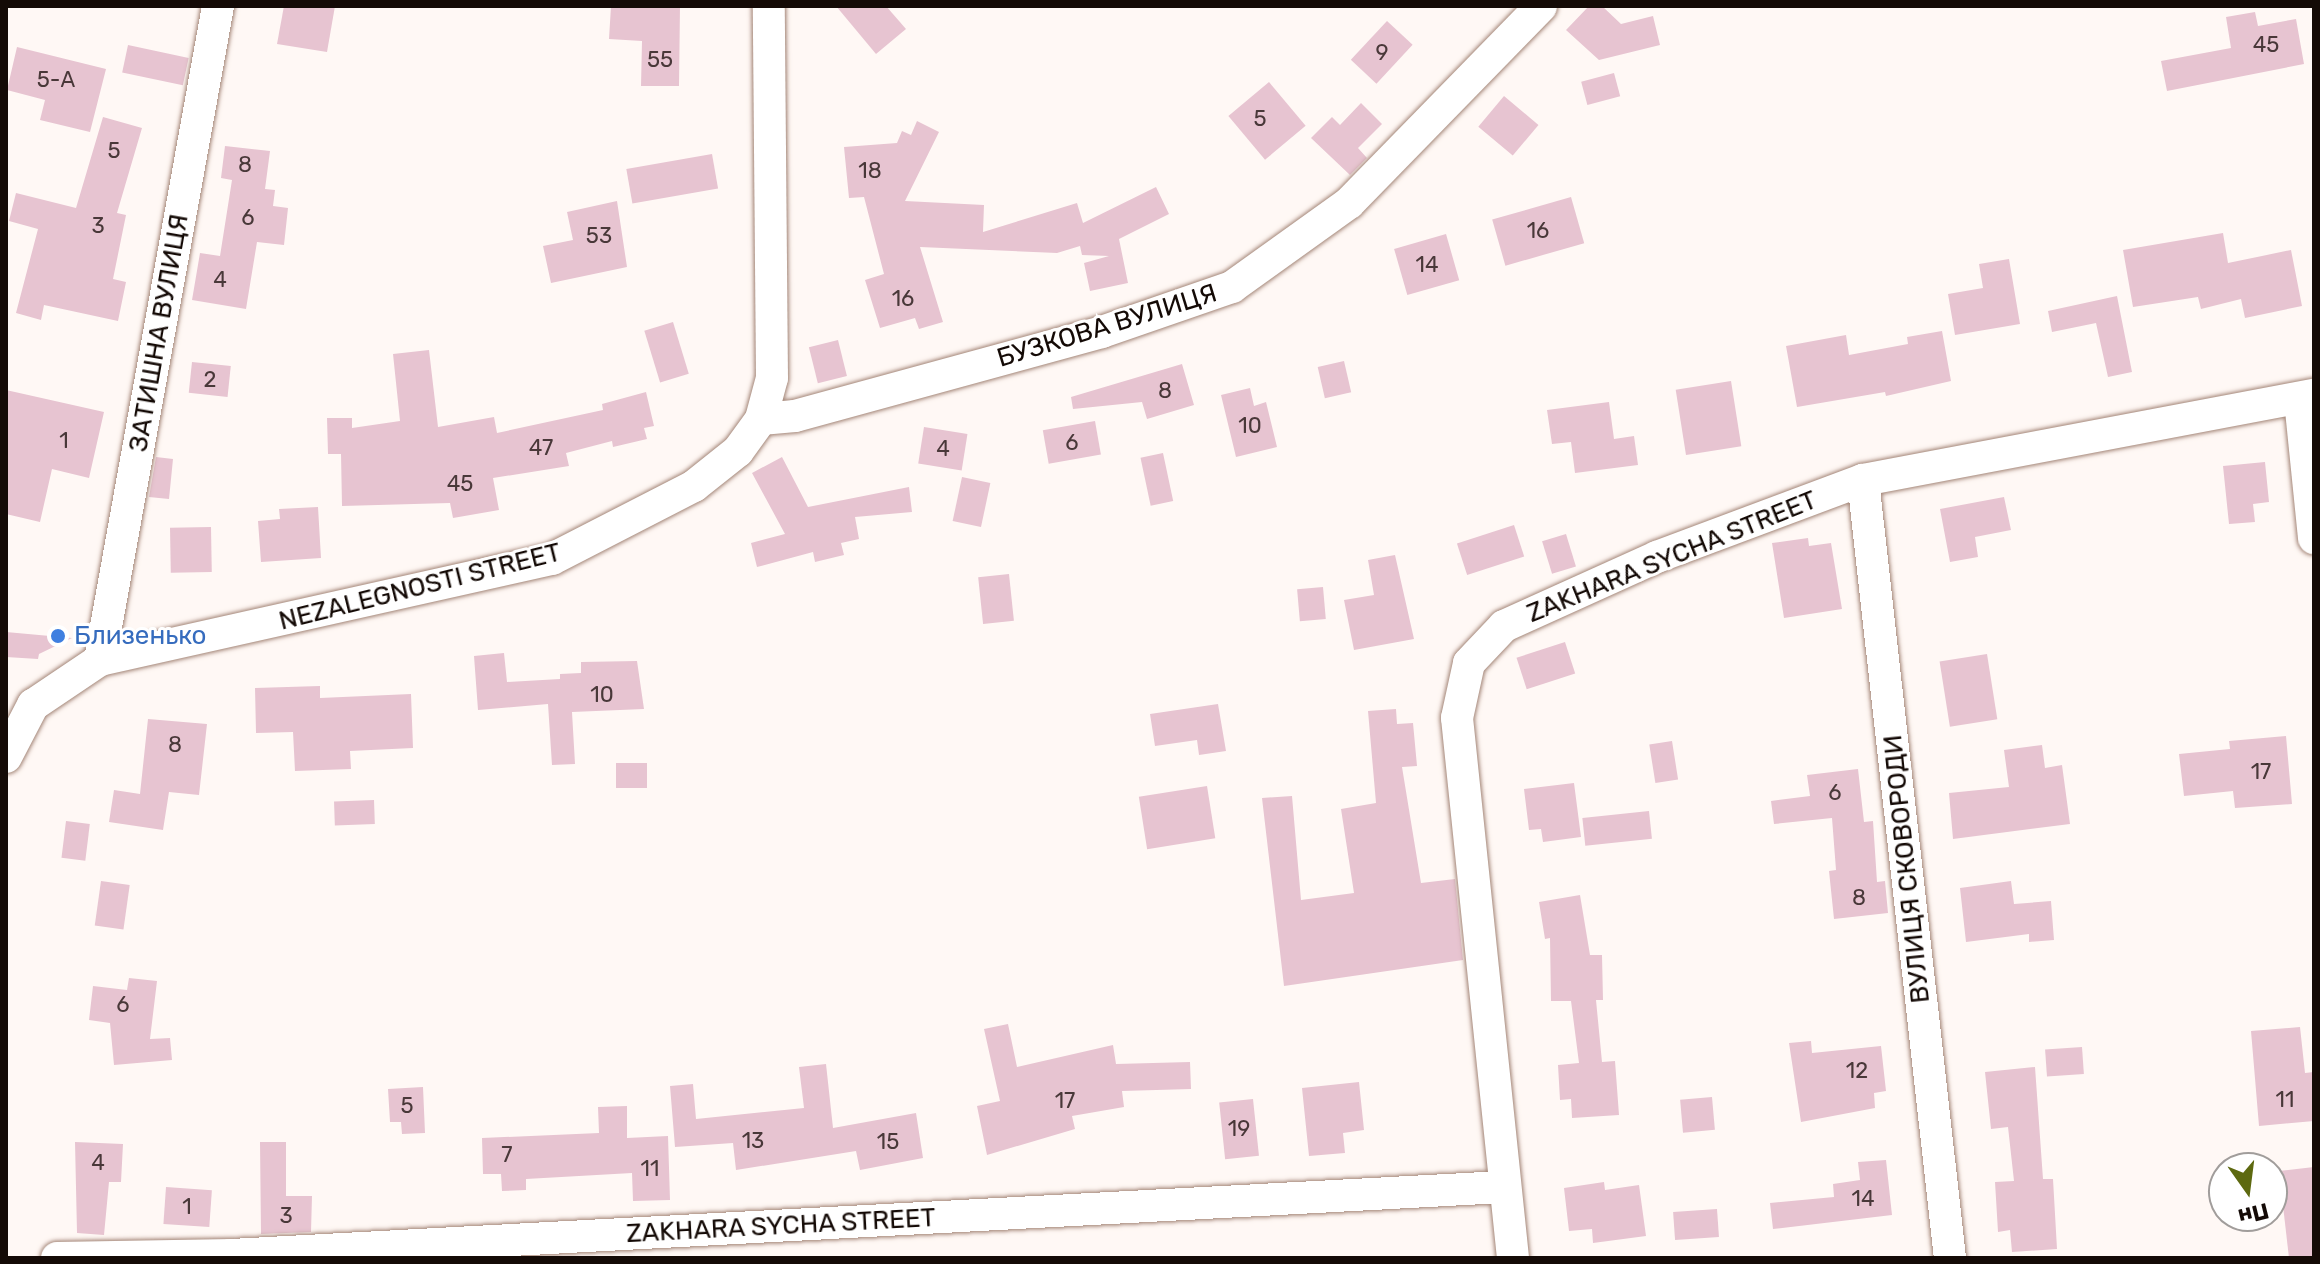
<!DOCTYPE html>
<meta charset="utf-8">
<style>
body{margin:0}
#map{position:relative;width:2320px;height:1264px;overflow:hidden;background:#fff8f5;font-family:Rubik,sans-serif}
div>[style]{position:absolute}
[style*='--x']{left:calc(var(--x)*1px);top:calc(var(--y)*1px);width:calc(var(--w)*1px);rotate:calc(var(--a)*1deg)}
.building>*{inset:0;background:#e7c4d1;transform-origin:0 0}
.roads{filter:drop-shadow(0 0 2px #a48678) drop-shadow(0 0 2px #a48678)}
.street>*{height:32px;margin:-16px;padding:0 16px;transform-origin:16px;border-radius:16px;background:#fff}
.dots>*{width:22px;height:22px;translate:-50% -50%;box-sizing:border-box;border:4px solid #fff;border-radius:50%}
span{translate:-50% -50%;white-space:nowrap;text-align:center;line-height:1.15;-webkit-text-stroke:6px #fff;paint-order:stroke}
.number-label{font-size:22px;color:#493839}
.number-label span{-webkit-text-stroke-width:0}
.street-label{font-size:26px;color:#140a06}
.shop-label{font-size:26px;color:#366cbe}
.left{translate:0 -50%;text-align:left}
.frame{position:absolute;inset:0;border:8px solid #140a06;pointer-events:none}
.north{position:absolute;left:2208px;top:1152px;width:80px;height:80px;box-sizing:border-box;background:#fff;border:2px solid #a19d9b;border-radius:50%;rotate:166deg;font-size:22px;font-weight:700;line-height:32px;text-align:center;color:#140a06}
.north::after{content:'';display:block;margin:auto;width:28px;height:36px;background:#5d6910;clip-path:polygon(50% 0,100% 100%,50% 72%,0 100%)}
</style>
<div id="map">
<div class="building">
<div style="clip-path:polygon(284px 6px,335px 6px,327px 52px,277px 44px)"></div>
<div style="clip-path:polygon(611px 6px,680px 6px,679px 86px,641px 86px,642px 41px,609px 39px)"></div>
<div style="clip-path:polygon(836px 6px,886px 6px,906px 29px,876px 54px)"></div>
<div style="clip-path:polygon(1589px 6px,1602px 6px,1621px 24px,1653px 16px,1660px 45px,1599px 60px,1566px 30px)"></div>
<div style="clip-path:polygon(2255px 12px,2258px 26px,2296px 19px,2304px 64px,2167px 91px,2161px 61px,2231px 48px,2226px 17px)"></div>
<div style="left:1387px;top:21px;width:35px;height:53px;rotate:43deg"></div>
<div style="left:128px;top:45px;width:62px;height:28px;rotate:12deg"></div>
<div style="clip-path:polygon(17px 47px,106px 69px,90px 132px,40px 120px,45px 100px,7px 90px)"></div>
<div style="left:1614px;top:73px;width:24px;height:34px;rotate:75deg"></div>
<div style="left:1269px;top:82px;width:57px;height:53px;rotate:50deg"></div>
<div style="left:1504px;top:96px;width:45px;height:40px;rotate:40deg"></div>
<div style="clip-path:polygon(1361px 103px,1382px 124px,1358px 148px,1367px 158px,1350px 175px,1311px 138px,1332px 117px,1340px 125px)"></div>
<div style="clip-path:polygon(103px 117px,142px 128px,117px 213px,126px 215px,113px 279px,126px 282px,118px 321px,44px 305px,41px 320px,16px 313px,38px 229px,9px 221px,16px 193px,76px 208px)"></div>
<div style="clip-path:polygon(917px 121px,939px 132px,905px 201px,984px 205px,983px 232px,1077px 203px,1083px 223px,1156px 187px,1169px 214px,1119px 239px,1128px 283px,1090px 291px,1084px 263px,1109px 256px,1082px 255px,1080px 246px,1057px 253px,920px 247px,943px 322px,919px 329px,915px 318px,880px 328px,865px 280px,884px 274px,864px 197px,849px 198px,844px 147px,897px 143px,902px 131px,911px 135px)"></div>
<div style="clip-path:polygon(225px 146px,270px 151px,265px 189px,275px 190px,273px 206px,288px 208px,284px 245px,257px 242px,246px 309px,192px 300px,200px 253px,220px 256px,232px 180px,221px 178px)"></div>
<div style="left:712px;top:154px;width:35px;height:87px;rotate:80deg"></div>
<div style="left:1571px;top:197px;width:48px;height:82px;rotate:74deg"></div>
<div style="clip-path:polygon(617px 201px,627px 267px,551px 283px,543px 246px,573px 240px,567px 212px)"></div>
<div style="clip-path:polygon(2223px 233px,2228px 263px,2291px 250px,2302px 306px,2245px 318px,2241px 299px,2201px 309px,2198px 297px,2133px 307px,2123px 250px)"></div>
<div style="left:1446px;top:234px;width:48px;height:54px;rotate:74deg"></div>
<div style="clip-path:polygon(2009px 259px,2020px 324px,1955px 335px,1948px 294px,1983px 288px,1979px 264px)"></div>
<div style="clip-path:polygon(2117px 296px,2132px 372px,2108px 377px,2096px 323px,2052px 332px,2048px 311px)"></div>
<div style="left:673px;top:322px;width:54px;height:30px;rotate:73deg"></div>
<div style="clip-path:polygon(1942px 331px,1951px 381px,1886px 396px,1885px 392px,1797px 407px,1786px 346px,1846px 335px,1849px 355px,1908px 344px,1907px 337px)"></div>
<div style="left:838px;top:340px;width:37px;height:30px;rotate:76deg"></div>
<div style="clip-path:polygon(429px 350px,438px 427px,494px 417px,497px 433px,603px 410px,602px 404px,646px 392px,654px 426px,644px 428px,647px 439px,613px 447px,612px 441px,566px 453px,569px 466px,493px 478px,499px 510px,453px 518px,450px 503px,342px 506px,341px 454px,328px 454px,327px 418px,352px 418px,352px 428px,400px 421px,393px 354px)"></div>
<div style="left:1344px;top:361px;width:32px;height:27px;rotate:77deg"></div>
<div style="left:192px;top:362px;width:39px;height:31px;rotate:6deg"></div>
<div style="clip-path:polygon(1182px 364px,1194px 405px,1147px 419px,1142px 402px,1073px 409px,1071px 397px)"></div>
<div style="left:1731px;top:381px;width:66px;height:56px;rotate:81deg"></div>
<div style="clip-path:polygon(1250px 388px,1254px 406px,1266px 402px,1277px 447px,1236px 457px,1221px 395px)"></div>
<div style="clip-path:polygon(6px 390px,104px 412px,89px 478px,52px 469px,40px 522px,6px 514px)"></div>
<div style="clip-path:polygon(1609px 402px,1614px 439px,1634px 436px,1638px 465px,1575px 473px,1571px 442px,1552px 444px,1547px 410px)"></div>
<div style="left:1095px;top:421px;width:34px;height:53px;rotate:80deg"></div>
<div style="left:924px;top:427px;width:44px;height:37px;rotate:9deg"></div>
<div style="left:1163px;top:453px;width:49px;height:23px;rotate:78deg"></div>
<div style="clip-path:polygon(156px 457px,173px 459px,169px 499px,149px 497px)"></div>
<div style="clip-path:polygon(782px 457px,808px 507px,909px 487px,912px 512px,855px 517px,859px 539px,841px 543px,844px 555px,815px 562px,813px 552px,757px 567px,751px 543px,785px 534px,752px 473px)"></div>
<div style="clip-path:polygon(2265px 462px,2269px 502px,2253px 504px,2255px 522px,2229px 524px,2223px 466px)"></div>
<div style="left:962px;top:477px;width:29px;height:45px;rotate:12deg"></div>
<div style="clip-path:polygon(2004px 497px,2011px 530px,1975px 537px,1978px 557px,1950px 562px,1940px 509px)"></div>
<div style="clip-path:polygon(318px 507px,321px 558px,261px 562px,258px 521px,280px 519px,279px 509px)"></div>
<div style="left:1514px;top:525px;width:33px;height:60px;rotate:72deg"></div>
<div style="left:211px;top:527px;width:45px;height:41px;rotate:89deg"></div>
<div style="left:1566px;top:534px;width:34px;height:25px;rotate:73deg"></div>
<div style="clip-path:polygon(1808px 538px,1809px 546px,1831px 543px,1842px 609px,1784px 618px,1772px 543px)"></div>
<div style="clip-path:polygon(1395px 555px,1414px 639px,1354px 650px,1344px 600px,1374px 595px,1368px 560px)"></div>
<div style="left:1009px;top:574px;width:47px;height:31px;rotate:84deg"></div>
<div style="left:1323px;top:587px;width:32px;height:26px;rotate:85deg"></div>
<div style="clip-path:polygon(6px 632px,72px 638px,39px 654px,38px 659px,6px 657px)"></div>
<div style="left:1565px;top:642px;width:33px;height:51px;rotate:72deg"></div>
<div style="clip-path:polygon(504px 653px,507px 682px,560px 679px,560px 674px,581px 673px,581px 662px,637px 661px,644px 709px,572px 712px,575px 764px,552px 765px,548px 704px,478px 710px,474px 656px)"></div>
<div style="left:1987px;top:654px;width:66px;height:48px;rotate:81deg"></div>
<div style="clip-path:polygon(320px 686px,320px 698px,411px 694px,413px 748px,350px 751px,351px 769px,295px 771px,293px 732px,256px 733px,255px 688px)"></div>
<div style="clip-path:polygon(1218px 704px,1226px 751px,1199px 755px,1197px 740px,1155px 746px,1150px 714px)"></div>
<div style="clip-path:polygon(1396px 709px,1397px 724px,1413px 723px,1417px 766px,1402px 767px,1421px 883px,1455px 879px,1463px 960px,1284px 986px,1262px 798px,1292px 796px,1301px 900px,1354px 893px,1341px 809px,1376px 803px,1368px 711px)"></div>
<div style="clip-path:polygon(148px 719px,207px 724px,199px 795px,169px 792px,163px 830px,109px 822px,114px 790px,140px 794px)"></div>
<div style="clip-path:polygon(2286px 736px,2292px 804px,2235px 808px,2233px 791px,2184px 796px,2179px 754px,2230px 749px,2229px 741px)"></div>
<div style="left:1672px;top:741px;width:39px;height:23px;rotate:81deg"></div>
<div style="clip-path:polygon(2042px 745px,2045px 768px,2062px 765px,2070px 824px,1953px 839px,1949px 793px,2009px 787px,2004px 750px)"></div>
<div style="left:616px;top:763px;width:31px;height:25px"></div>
<div style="clip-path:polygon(1858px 769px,1864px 822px,1873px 821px,1877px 882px,1885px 881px,1888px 913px,1834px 919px,1829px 871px,1836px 870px,1832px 818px,1774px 824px,1771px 801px,1810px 796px,1807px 775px)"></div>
<div style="clip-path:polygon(1574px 783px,1581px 837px,1543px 842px,1541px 829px,1529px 830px,1524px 789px)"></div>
<div style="left:1207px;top:786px;width:53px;height:69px;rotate:81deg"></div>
<div style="left:374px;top:800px;width:24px;height:40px;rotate:88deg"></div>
<div style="left:1649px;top:811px;width:28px;height:67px;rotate:84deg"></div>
<div style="left:66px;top:821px;width:24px;height:37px;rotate:7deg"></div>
<div style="left:101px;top:881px;width:29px;height:45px;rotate:8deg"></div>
<div style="clip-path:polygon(2011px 881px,2014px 904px,2051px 901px,2054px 940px,2029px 942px,2029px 934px,1966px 942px,1960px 888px)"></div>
<div style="clip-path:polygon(1580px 895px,1590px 955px,1602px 955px,1603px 1000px,1596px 1000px,1602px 1062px,1615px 1061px,1619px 1115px,1572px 1118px,1571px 1099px,1560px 1100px,1558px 1065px,1579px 1063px,1571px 1001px,1551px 1001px,1550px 938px,1545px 939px,1539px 902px)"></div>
<div style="clip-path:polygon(129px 978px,157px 981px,150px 1039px,170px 1038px,172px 1060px,114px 1065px,110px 1023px,89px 1020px,93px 986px,127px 990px)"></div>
<div style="clip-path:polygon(1008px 1024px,1017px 1067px,1113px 1045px,1116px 1064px,1190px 1062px,1191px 1089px,1122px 1091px,1124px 1107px,1072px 1116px,1075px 1129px,987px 1155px,977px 1106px,1000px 1101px,984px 1029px)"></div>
<div style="clip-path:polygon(2300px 1027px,2305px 1073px,2314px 1072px,2314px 1121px,2259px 1126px,2251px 1031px)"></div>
<div style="clip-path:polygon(1811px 1041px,1812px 1053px,1881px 1046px,1886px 1091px,1874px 1093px,1875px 1108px,1801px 1122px,1789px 1043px)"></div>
<div style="left:2082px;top:1047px;width:27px;height:37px;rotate:86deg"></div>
<div style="clip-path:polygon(826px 1064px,833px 1128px,916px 1113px,923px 1158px,860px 1170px,856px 1151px,736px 1170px,733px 1143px,675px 1147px,670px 1086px,693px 1084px,696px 1119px,804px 1108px,799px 1067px)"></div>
<div style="clip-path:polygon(2035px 1067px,2043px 1179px,2053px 1179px,2057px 1249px,2012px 1252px,2010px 1230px,1998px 1232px,1995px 1182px,2014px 1181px,2008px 1127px,1991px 1129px,1985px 1072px)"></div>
<div style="clip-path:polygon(1359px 1082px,1364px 1130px,1343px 1133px,1345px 1153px,1309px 1156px,1302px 1088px)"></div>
<div style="clip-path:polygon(423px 1087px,425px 1133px,402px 1134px,401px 1122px,390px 1122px,388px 1089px)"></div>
<div style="left:1712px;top:1097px;width:33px;height:32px;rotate:85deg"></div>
<div style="left:1253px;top:1099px;width:57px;height:34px;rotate:84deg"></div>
<div style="clip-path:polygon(627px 1106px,627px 1138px,668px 1136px,670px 1200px,633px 1201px,632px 1173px,526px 1179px,526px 1190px,502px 1191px,501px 1174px,483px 1174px,482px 1138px,599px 1133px,598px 1107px)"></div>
<div style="clip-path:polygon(75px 1142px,123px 1144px,121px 1182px,109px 1182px,104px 1235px,77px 1233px)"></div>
<div style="clip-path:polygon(260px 1142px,286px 1142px,286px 1196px,312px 1196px,311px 1232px,261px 1234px)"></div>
<div style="clip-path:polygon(1886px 1160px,1892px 1215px,1773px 1229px,1770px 1203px,1834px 1197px,1833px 1184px,1860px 1180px,1858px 1162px)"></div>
<div style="clip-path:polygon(2314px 1167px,2314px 1258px,2289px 1258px,2279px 1171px)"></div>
<div style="clip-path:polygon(1604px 1182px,1605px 1190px,1639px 1185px,1646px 1236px,1593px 1243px,1592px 1229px,1569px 1231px,1564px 1188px)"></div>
<div style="left:166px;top:1187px;width:46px;height:37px;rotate:4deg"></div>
<div style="left:1717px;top:1209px;width:28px;height:44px;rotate:86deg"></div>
</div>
<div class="roads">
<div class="street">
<div style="--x:2300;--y:400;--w:139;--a:84.2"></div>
<div style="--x:761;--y:419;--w:34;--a:-5"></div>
<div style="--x:795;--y:416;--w:318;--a:-15.3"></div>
<div style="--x:1102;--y:332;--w:138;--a:-19.1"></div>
<div style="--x:1232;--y:287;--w:144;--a:-35.7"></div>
<div style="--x:1349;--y:203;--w:275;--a:-45.7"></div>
<div style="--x:1863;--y:480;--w:783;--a:83.62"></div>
<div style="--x:100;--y:660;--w:665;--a:-79.77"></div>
<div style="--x:6;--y:757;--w:59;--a:-62.6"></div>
<div style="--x:33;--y:705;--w:81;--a:-33.9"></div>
<div style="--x:100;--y:660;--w:463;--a:-12.6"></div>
<div style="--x:552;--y:559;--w:160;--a:-27.2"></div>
<div style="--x:694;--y:486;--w:56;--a:-38.5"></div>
<div style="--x:738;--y:451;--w:39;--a:-54"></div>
<div style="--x:761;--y:419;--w:42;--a:-75"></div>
<div style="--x:772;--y:378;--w:372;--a:-90.5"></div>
<div style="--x:57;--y:1258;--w:174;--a:-1"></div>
<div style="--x:231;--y:1255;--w:1275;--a:-3.06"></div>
<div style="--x:1513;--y:1258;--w:543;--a:-95.92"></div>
<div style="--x:1457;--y:718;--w:56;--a:-77.7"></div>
<div style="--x:1469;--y:663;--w:51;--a:-46.6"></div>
<div style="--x:1504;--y:626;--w:168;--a:-24.3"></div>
<div style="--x:1657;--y:557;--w:220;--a:-20.5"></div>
<div style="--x:1863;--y:480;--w:459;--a:-10.7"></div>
</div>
</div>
<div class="dots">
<div style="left:58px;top:636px;background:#3f7fe0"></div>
</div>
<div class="number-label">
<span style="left:2266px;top:45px">45</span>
<span style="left:1382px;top:53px">9</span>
<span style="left:660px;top:60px">55</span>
<span style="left:56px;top:80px">5-А</span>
<span style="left:1260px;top:119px">5</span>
<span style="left:114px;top:151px">5</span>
<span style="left:245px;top:165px">8</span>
<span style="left:870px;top:171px">18</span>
<span style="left:248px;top:218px">6</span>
<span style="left:98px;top:226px">3</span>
<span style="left:1538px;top:231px">16</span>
<span style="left:599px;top:236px">53</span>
<span style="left:1427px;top:265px">14</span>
<span style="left:220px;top:280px">4</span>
<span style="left:903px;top:299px">16</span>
<span style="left:210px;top:380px">2</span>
<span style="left:1165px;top:391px">8</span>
<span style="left:1250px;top:426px">10</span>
<span style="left:64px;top:441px">1</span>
<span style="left:1072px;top:443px">6</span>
<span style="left:541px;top:448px">47</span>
<span style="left:943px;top:449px">4</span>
<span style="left:460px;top:484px">45</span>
<span style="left:602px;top:695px">10</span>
<span style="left:175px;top:745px">8</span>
<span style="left:2261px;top:772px">17</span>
<span style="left:1835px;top:793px">6</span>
<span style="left:1859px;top:898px">8</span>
<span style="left:123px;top:1005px">6</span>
<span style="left:1857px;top:1071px">12</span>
<span style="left:2285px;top:1100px">11</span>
<span style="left:1065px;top:1101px">17</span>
<span style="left:407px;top:1106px">5</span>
<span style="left:1239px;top:1129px">19</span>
<span style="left:753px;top:1141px">13</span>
<span style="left:888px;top:1142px">15</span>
<span style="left:507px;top:1155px">7</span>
<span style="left:98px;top:1163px">4</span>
<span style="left:650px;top:1169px">11</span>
<span style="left:1863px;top:1199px">14</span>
<span style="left:187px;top:1207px">1</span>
<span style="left:286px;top:1216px">3</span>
</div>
<div class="street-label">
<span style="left:1107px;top:326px;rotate:-17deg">БУЗКОВА ВУЛИЦЯ</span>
<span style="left:159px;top:333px;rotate:-80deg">ЗАТИШНА ВУЛИЦЯ</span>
<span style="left:1672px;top:557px;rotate:-22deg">ZAKHARA SYCHA STREET</span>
<span style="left:420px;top:587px;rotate:-14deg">NEZALEGNOSTI STREET</span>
<span style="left:1907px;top:869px;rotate:-96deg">ВУЛИЦЯ СКОВОРОДИ</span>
<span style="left:781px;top:1226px;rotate:-3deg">ZAKHARA SYCHA STREET</span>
</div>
<div class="shop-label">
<span class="left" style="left:74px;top:636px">Близенько</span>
</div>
<div class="frame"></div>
<div class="north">Пн</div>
</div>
